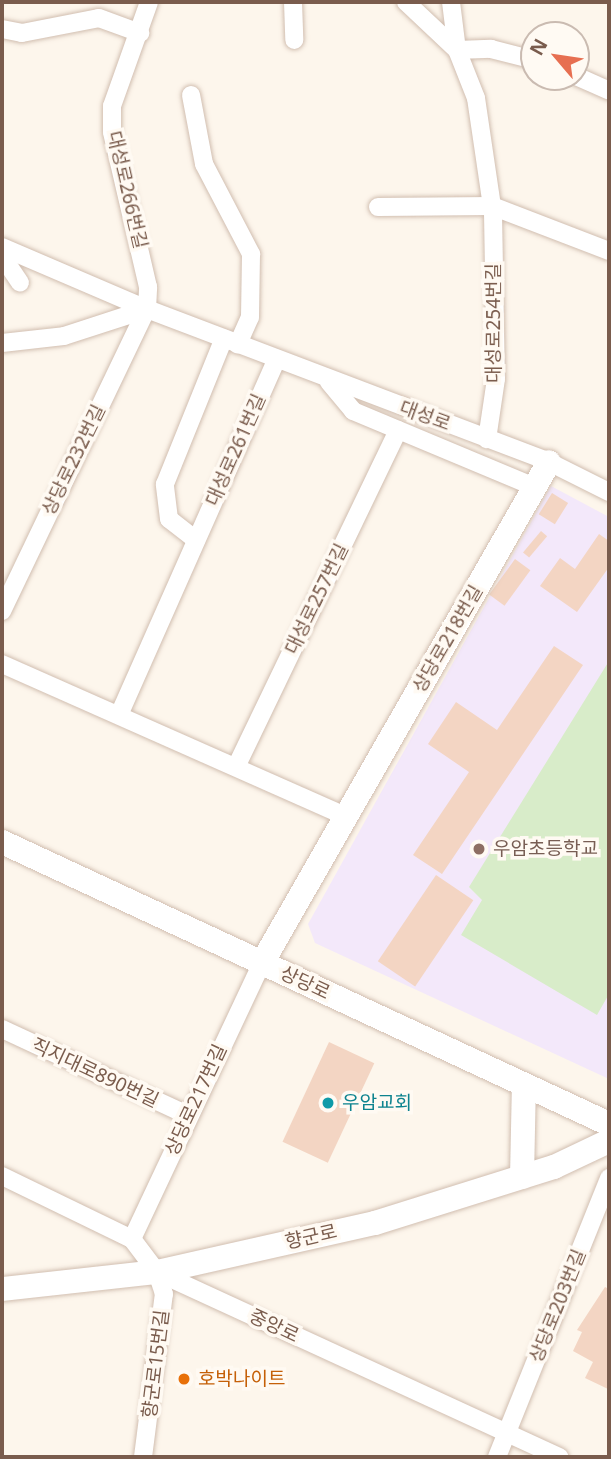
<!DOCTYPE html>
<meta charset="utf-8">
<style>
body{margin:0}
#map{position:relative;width:611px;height:1459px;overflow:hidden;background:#fdf6ec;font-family:"Noto Sans","Noto Sans KR",sans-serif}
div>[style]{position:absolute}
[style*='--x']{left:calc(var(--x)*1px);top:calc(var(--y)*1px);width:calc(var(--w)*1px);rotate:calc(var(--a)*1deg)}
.education>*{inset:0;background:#f3e8fa}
.green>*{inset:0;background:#d8ecc9}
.building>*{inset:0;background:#f3d5c3;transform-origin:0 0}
.roads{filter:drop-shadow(0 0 2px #d1beb0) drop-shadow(0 0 2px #d1beb0)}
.street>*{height:18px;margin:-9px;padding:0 9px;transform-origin:9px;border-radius:9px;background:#fff}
.secondary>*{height:24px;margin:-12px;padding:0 12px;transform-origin:12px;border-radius:12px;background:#fff}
.dots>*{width:19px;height:19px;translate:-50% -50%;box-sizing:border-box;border:4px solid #fffaf3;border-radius:50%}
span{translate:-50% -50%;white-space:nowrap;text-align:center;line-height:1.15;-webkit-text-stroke:7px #fffaf3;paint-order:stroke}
.street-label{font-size:19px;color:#7a5c4d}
.education-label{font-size:19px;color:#785e54}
.left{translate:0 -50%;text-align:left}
.culture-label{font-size:19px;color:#0d838f}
.food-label{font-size:19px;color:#c56008}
.frame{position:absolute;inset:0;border:4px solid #7a5c4d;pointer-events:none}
.north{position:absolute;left:520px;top:21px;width:70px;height:70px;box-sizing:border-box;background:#fffaf3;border:2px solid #cabbb1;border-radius:50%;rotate:299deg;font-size:19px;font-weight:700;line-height:28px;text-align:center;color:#7a5c4d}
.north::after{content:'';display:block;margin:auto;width:24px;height:32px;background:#e76f51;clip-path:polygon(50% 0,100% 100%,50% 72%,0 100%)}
</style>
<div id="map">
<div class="education">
<div style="clip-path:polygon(551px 486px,609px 517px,609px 1079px,315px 943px,308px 924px)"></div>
</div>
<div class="green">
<div style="clip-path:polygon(609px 661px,609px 994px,597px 1015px,461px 935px,482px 900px,469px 887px)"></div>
</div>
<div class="building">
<div style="left:552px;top:493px;width:19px;height:25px;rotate:32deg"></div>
<div style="left:541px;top:531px;width:8px;height:28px;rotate:40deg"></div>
<div style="clip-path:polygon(599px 534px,609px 541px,609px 567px,577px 612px,540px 586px,560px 558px,575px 569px)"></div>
<div style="left:515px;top:559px;width:19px;height:44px;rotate:36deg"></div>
<div style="clip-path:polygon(554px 646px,583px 665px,442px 874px,413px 855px,469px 772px,428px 744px,456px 702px,497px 730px)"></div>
<div style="left:436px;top:875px;width:45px;height:104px;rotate:34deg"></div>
<div style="left:329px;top:1042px;width:50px;height:110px;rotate:25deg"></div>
<div style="clip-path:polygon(605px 1287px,609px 1289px,608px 1389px,585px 1378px,593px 1362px,573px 1351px,582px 1332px,577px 1330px)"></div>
</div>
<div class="roads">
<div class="street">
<div style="--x:293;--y:2;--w:38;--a:88"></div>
<div style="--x:406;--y:2;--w:70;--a:43.3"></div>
<div style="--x:457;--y:50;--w:34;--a:-2"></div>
<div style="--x:491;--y:49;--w:44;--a:14.3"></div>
<div style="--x:451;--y:2;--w:48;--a:82.9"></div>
<div style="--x:457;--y:50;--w:52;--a:68.4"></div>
<div style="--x:476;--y:98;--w:116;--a:81.6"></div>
<div style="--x:493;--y:213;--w:166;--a:89"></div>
<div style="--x:496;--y:379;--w:61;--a:98.5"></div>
<div style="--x:2;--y:29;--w:20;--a:11"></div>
<div style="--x:22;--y:33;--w:78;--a:-11"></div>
<div style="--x:99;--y:18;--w:44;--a:20.1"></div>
<div style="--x:576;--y:76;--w:36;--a:24"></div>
<div style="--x:191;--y:95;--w:70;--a:79.3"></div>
<div style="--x:204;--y:164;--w:102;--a:62.4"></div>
<div style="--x:251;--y:254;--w:63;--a:90.9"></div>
<div style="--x:250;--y:317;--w:30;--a:114"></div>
<div style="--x:378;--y:207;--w:114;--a:-0.5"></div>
<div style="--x:492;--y:206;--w:125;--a:21"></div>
<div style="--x:2;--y:247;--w:158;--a:23.2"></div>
<div style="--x:2;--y:256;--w:32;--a:56"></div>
<div style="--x:2;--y:343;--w:62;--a:-6.4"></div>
<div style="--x:64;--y:336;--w:87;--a:-18"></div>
<div style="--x:147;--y:309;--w:430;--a:20.8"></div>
<div style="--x:549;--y:462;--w:67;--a:26.6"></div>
<div style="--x:329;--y:382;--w:38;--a:50"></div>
<div style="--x:353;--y:411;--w:197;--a:22.7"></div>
<div style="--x:196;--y:540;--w:34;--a:-142"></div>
<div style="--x:169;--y:519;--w:35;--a:-97"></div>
<div style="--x:165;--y:484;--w:157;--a:-68"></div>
<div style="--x:2;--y:611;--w:335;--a:-64.4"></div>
<div style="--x:147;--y:309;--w:22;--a:-87"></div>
<div style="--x:148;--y:287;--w:159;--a:-103.1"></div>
<div style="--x:112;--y:132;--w:26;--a:-90"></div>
<div style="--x:112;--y:106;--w:110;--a:-70.4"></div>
<div style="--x:2;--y:664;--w:378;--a:23.9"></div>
<div style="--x:119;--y:715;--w:388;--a:-66.1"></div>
<div style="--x:236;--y:767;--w:374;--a:-64.3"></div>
<div style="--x:2;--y:1029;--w:206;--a:24.9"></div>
<div style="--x:2;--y:1176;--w:144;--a:25.9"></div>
<div style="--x:132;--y:1239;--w:41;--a:52.9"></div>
<div style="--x:157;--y:1272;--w:443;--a:24.7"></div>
<div style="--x:132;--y:1239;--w:305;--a:-64.8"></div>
<div style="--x:143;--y:1457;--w:164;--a:-82.7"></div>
<div style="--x:164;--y:1294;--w:23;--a:-108"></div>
<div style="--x:497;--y:1457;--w:301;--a:-68.1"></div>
</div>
<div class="secondary">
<div style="--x:2;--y:842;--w:669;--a:24.92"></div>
<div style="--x:262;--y:963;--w:577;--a:-60.19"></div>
<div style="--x:522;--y:1177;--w:92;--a:-88.8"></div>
<div style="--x:2;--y:1289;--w:156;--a:-6.3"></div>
<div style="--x:157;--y:1272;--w:223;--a:-12.7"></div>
<div style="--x:375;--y:1223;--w:188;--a:-17.4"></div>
<div style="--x:554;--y:1167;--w:61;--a:-25.3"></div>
</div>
</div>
<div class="dots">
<div style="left:479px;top:849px;background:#8d6e63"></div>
<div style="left:328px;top:1103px;background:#0f9aa8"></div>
<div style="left:184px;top:1379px;background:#e8710a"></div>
</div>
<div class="street-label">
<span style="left:127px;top:190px;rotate:77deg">대성로266번길</span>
<span style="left:494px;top:323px;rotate:-90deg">대성로254번길</span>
<span style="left:425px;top:416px;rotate:20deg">대성로</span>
<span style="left:236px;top:450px;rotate:-66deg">대성로261번길</span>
<span style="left:74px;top:460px;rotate:-64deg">상당로232번길</span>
<span style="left:317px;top:599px;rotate:-64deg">대성로257번길</span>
<span style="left:448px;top:639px;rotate:-60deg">상당로218번길</span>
<span style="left:305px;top:983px;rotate:25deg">상당로</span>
<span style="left:95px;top:1073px;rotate:25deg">직지대로890번길</span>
<span style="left:196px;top:1100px;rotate:-65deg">상당로217번길</span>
<span style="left:311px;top:1237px;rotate:-13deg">향군로</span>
<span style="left:558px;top:1306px;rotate:-68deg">상당로203번길</span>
<span style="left:274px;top:1326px;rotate:25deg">중앙로</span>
<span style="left:156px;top:1364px;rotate:-83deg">향군로15번길</span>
</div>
<div class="education-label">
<span class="left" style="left:493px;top:849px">우암초등학교</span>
</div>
<div class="culture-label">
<span class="left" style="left:342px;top:1103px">우암교회</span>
</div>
<div class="food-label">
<span class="left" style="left:198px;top:1379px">호박나이트</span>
</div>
<div class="frame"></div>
<div class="north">N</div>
</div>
